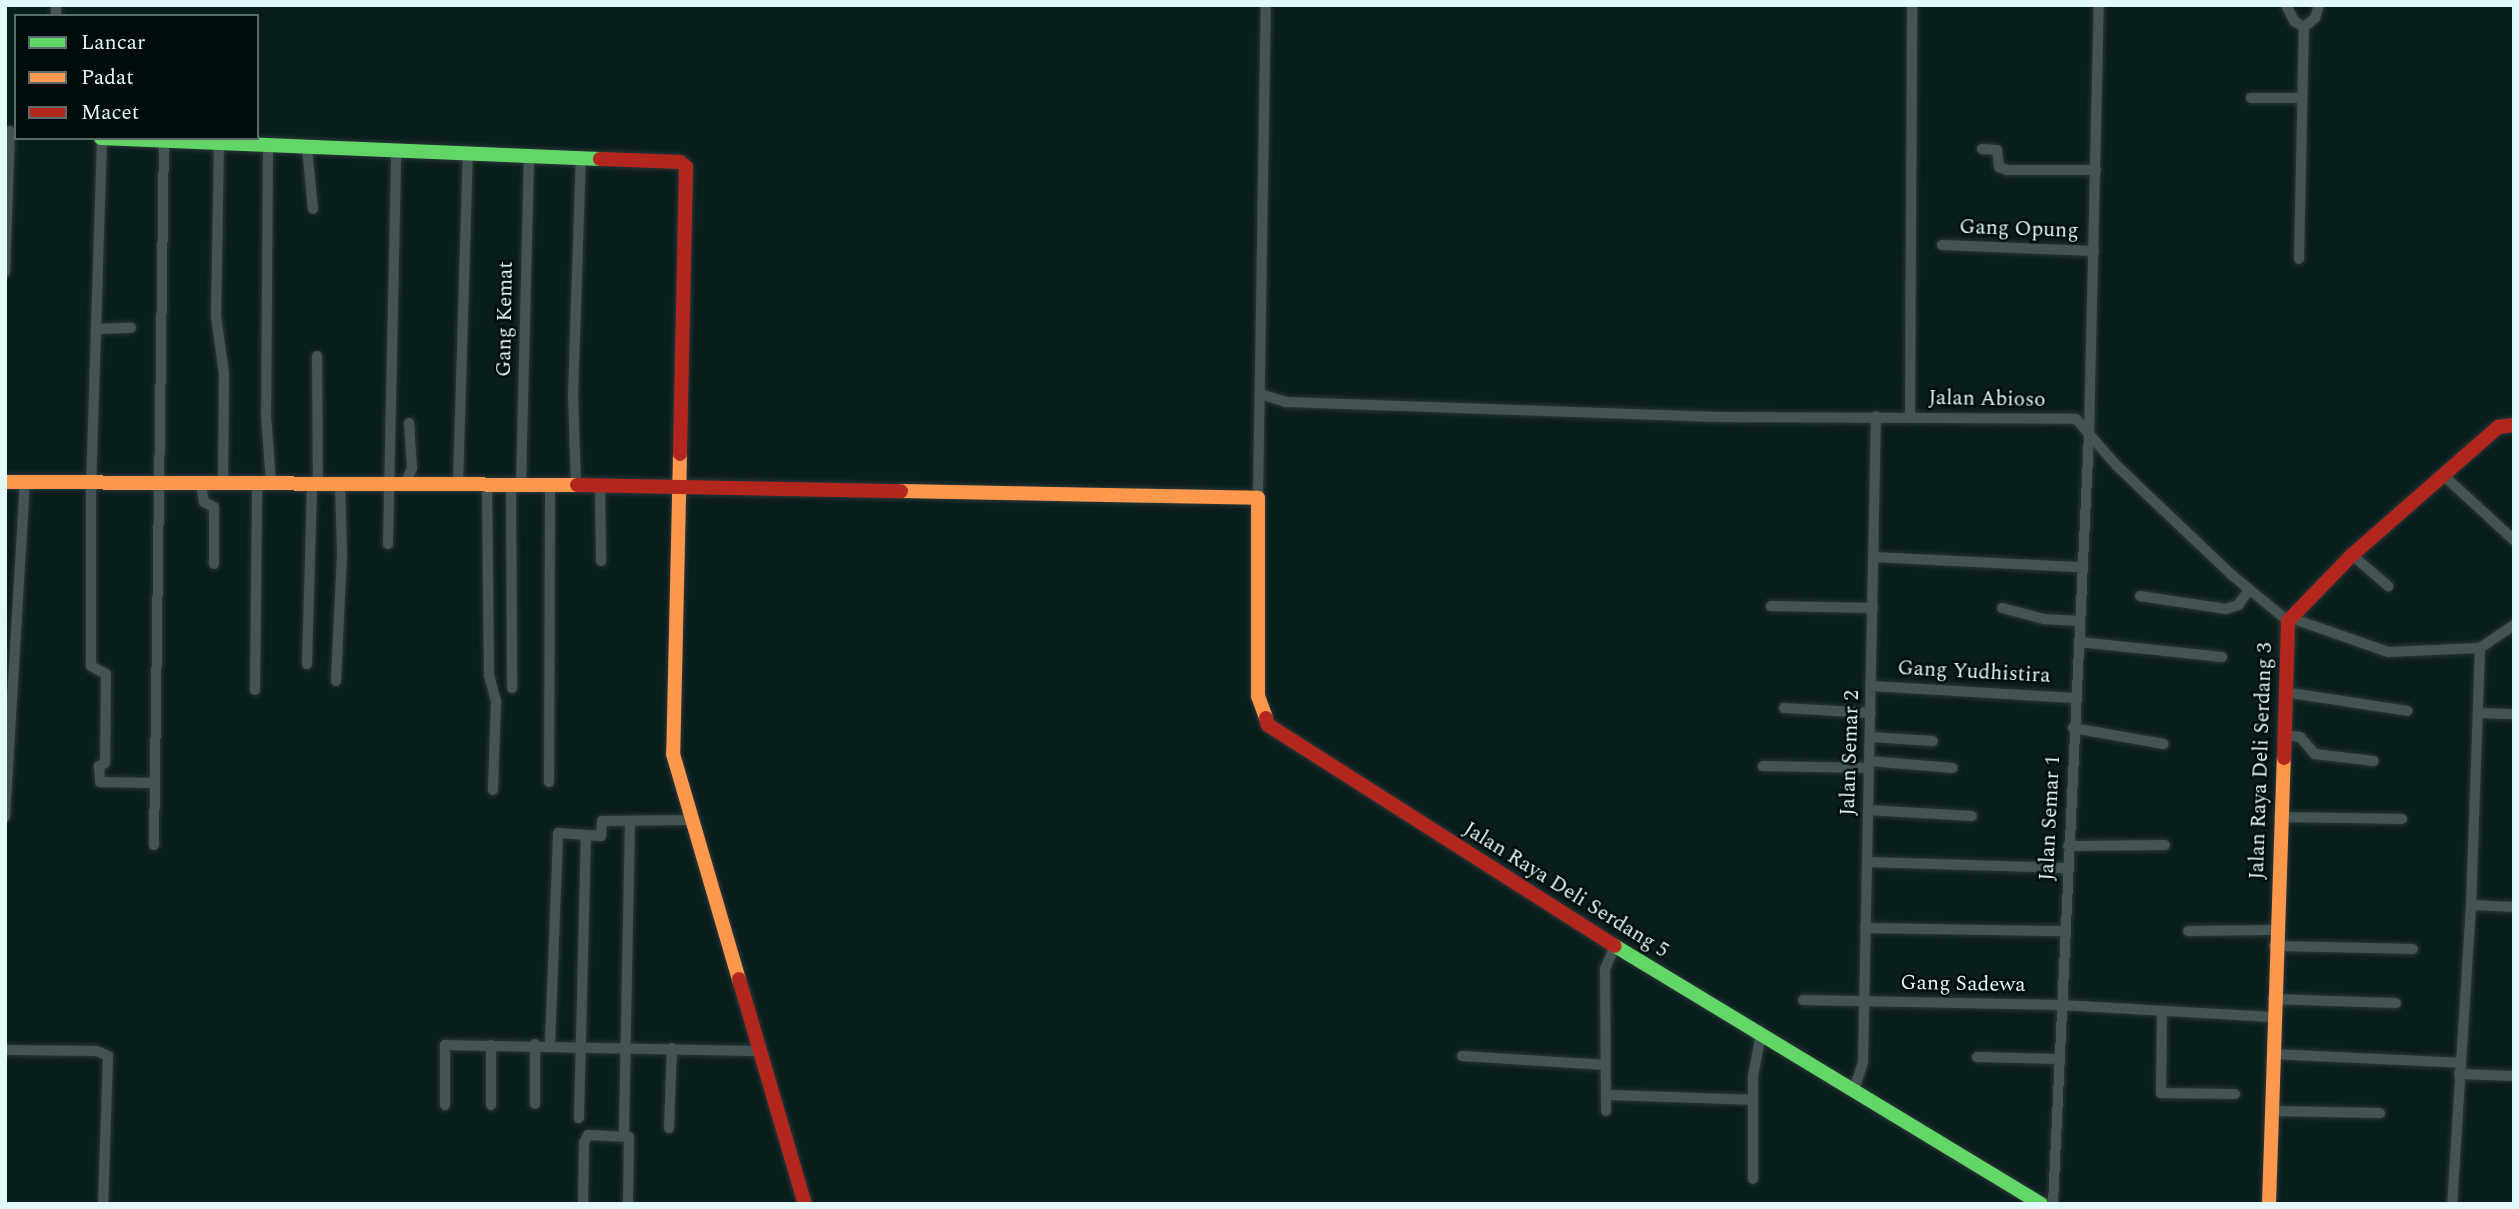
<!DOCTYPE html>
<style>
body{margin:0}
#map{position:relative;width:2519px;height:1209px;overflow:hidden;background:#0a1d1d;font-family:Spectral,serif}
div>[style]{position:absolute}
[style*='--x']{left:calc(var(--x)*1px);top:calc(var(--y)*1px);width:calc(var(--w)*1px);rotate:calc(var(--a)*1deg)}
.roads{filter:drop-shadow(0 0 2px #2a3737) drop-shadow(0 0 2px #2a3737)}
.street>*{height:10px;margin:-5px;padding:0 5px;transform-origin:5px;border-radius:5px;background:#445353}
.fast>*{height:14px;margin:-7px;padding:0 7px;transform-origin:7px;border-radius:7px;background:#63d668}
.slow>*{height:14px;margin:-7px;padding:0 7px;transform-origin:7px;border-radius:7px;background:#ff974d}
.jam>*{height:14px;margin:-7px;padding:0 7px;transform-origin:7px;border-radius:7px;background:#b3261e}
span{translate:-50% -50%;white-space:nowrap;text-align:center;line-height:1.15;-webkit-text-stroke:5px #000c0c;paint-order:stroke}
.street-label{font-size:21px;color:#e2f9f9}
.frame{position:absolute;inset:0;border:7px solid #e2f9f9;pointer-events:none}
.legend{position:absolute;left:14px;top:14px;width:245px;height:126px;box-sizing:border-box;background:#000c0c;border:2px solid #5a6b6b;margin:0;padding:9px 12px;list-style:none;font-size:21px;color:#e2f9f9}
.legend li{display:flex;align-items:center;gap:14px;height:35px}
.legend b{width:35px;border:2px solid #5a6b6b}
</style>
<div id="map">
<div class="roads">
<div class="street">
<div style="--x:2286;--y:5;--w:18;--a:63"></div>
<div style="--x:2294;--y:21;--w:12;--a:31"></div>
<div style="--x:56;--y:16;--w:11;--a:-90"></div>
<div style="--x:2304;--y:27;--w:14;--a:-39"></div>
<div style="--x:2315;--y:18;--w:14;--a:-73"></div>
<div style="--x:2251;--y:98;--w:50;--a:0"></div>
<div style="--x:102;--y:138;--w:344;--a:91.8"></div>
<div style="--x:91;--y:482;--w:184;--a:90"></div>
<div style="--x:91;--y:666;--w:17;--a:28"></div>
<div style="--x:106;--y:674;--w:89;--a:90.6"></div>
<div style="--x:105;--y:763;--w:7;--a:153"></div>
<div style="--x:99;--y:766;--w:16;--a:86"></div>
<div style="--x:100;--y:782;--w:53;--a:1.1"></div>
<div style="--x:219;--y:145;--w:171;--a:91"></div>
<div style="--x:216;--y:316;--w:59;--a:82.1"></div>
<div style="--x:224;--y:374;--w:110;--a:90.5"></div>
<div style="--x:268;--y:148;--w:266;--a:90.4"></div>
<div style="--x:266;--y:414;--w:69;--a:85.9"></div>
<div style="--x:307;--y:148;--w:61;--a:84.4"></div>
<div style="--x:1982;--y:149;--w:15;--a:4"></div>
<div style="--x:1997;--y:150;--w:17;--a:83"></div>
<div style="--x:1999;--y:167;--w:9;--a:21"></div>
<div style="--x:2007;--y:170;--w:89;--a:0"></div>
<div style="--x:1942;--y:245;--w:152;--a:2.3"></div>
<div style="--x:2299;--y:259;--w:232;--a:-88.8"></div>
<div style="--x:5;--y:272;--w:141;--a:-88"></div>
<div style="--x:96;--y:329;--w:35;--a:-2"></div>
<div style="--x:317;--y:356;--w:128;--a:89.6"></div>
<div style="--x:1260;--y:394;--w:27;--a:17"></div>
<div style="--x:1286;--y:402;--w:432;--a:2"></div>
<div style="--x:1718;--y:417;--w:358;--a:0.3"></div>
<div style="--x:2076;--y:419;--w:62;--a:48.9"></div>
<div style="--x:2117;--y:466;--w:160;--a:43.5"></div>
<div style="--x:2233;--y:576;--w:71;--a:39.3"></div>
<div style="--x:1910;--y:417;--w:412;--a:-89.7"></div>
<div style="--x:2443;--y:475;--w:96;--a:42.5"></div>
<div style="--x:201;--y:484;--w:18;--a:81"></div>
<div style="--x:204;--y:502;--w:11;--a:27"></div>
<div style="--x:214;--y:507;--w:57;--a:90"></div>
<div style="--x:405;--y:484;--w:17;--a:-66"></div>
<div style="--x:412;--y:468;--w:45;--a:-93.8"></div>
<div style="--x:458;--y:484;--w:332;--a:-88.3"></div>
<div style="--x:487;--y:484;--w:191;--a:89.4"></div>
<div style="--x:489;--y:675;--w:28;--a:75"></div>
<div style="--x:496;--y:702;--w:88;--a:92"></div>
<div style="--x:521;--y:484;--w:329;--a:-88.6"></div>
<div style="--x:511;--y:485;--w:203;--a:89.7"></div>
<div style="--x:576;--y:485;--w:90;--a:-91.9"></div>
<div style="--x:573;--y:395;--w:237;--a:-88.1"></div>
<div style="--x:600;--y:485;--w:76;--a:89.2"></div>
<div style="--x:1258;--y:498;--w:493;--a:-89.1"></div>
<div style="--x:388;--y:544;--w:395;--a:-88.8"></div>
<div style="--x:2352;--y:555;--w:48;--a:40.7"></div>
<div style="--x:1874;--y:557;--w:208;--a:2.8"></div>
<div style="--x:2140;--y:596;--w:87;--a:8.6"></div>
<div style="--x:2226;--y:609;--w:13;--a:-18"></div>
<div style="--x:2238;--y:605;--w:19;--a:-54"></div>
<div style="--x:1771;--y:606;--w:102;--a:1.1"></div>
<div style="--x:2002;--y:608;--w:43;--a:14.7"></div>
<div style="--x:2044;--y:619;--w:36;--a:3"></div>
<div style="--x:2291;--y:618;--w:103;--a:19.3"></div>
<div style="--x:2388;--y:652;--w:92;--a:-2.5"></div>
<div style="--x:2480;--y:648;--w:257;--a:92"></div>
<div style="--x:2471;--y:905;--w:300;--a:93.6"></div>
<div style="--x:2079;--y:642;--w:144;--a:6"></div>
<div style="--x:2480;--y:648;--w:41;--a:-34.1"></div>
<div style="--x:307;--y:664;--w:180;--a:-88.4"></div>
<div style="--x:336;--y:681;--w:127;--a:-87.3"></div>
<div style="--x:342;--y:554;--w:70;--a:-91.6"></div>
<div style="--x:1872;--y:686;--w:202;--a:3.4"></div>
<div style="--x:255;--y:690;--w:206;--a:-89.4"></div>
<div style="--x:2284;--y:692;--w:125;--a:8.7"></div>
<div style="--x:1784;--y:708;--w:87;--a:3.3"></div>
<div style="--x:2480;--y:713;--w:34;--a:2"></div>
<div style="--x:2073;--y:728;--w:92;--a:10"></div>
<div style="--x:2283;--y:735;--w:17;--a:7"></div>
<div style="--x:2300;--y:737;--w:23;--a:49"></div>
<div style="--x:2315;--y:754;--w:59;--a:6.8"></div>
<div style="--x:1870;--y:737;--w:63;--a:3.6"></div>
<div style="--x:1869;--y:761;--w:84;--a:4.8"></div>
<div style="--x:1763;--y:766;--w:105;--a:1.1"></div>
<div style="--x:549;--y:782;--w:298;--a:-89.8"></div>
<div style="--x:1868;--y:810;--w:104;--a:3.3"></div>
<div style="--x:5;--y:817;--w:335;--a:-86.6"></div>
<div style="--x:2279;--y:817;--w:123;--a:0.9"></div>
<div style="--x:154;--y:845;--w:704;--a:-89.19"></div>
<div style="--x:2068;--y:846;--w:97;--a:-0.6"></div>
<div style="--x:1867;--y:862;--w:200;--a:1.7"></div>
<div style="--x:2471;--y:905;--w:43;--a:2.7"></div>
<div style="--x:1865;--y:928;--w:199;--a:0.9"></div>
<div style="--x:2188;--y:931;--w:87;--a:-0.7"></div>
<div style="--x:2274;--y:946;--w:139;--a:1.2"></div>
<div style="--x:2273;--y:999;--w:123;--a:1.9"></div>
<div style="--x:1803;--y:1000;--w:259;--a:1.1"></div>
<div style="--x:2062;--y:1005;--w:210;--a:3.3"></div>
<div style="--x:2162;--y:1011;--w:82;--a:90.7"></div>
<div style="--x:2161;--y:1093;--w:74;--a:0.8"></div>
<div style="--x:550;--y:1044;--w:211;--a:-87.8"></div>
<div style="--x:558;--y:833;--w:43;--a:4"></div>
<div style="--x:601;--y:836;--w:15;--a:-86"></div>
<div style="--x:602;--y:821;--w:90;--a:-0.6"></div>
<div style="--x:491;--y:1045;--w:60;--a:90"></div>
<div style="--x:5;--y:1050;--w:92;--a:0.6"></div>
<div style="--x:97;--y:1051;--w:12;--a:24"></div>
<div style="--x:108;--y:1056;--w:148;--a:91.9"></div>
<div style="--x:2272;--y:1054;--w:188;--a:2.7"></div>
<div style="--x:1462;--y:1056;--w:144;--a:3.6"></div>
<div style="--x:1977;--y:1057;--w:81;--a:1.4"></div>
<div style="--x:2459;--y:1074;--w:55;--a:2.1"></div>
<div style="--x:1854;--y:1090;--w:29;--a:-72"></div>
<div style="--x:1863;--y:1062;--w:646;--a:-88.85"></div>
<div style="--x:1606;--y:1095;--w:147;--a:1.9"></div>
<div style="--x:535;--y:1104;--w:60;--a:-90"></div>
<div style="--x:445;--y:1105;--w:60;--a:-90"></div>
<div style="--x:445;--y:1045;--w:315;--a:1.1"></div>
<div style="--x:1606;--y:1111;--w:142;--a:-90.4"></div>
<div style="--x:1605;--y:969;--w:26;--a:-67"></div>
<div style="--x:2271;--y:1111;--w:109;--a:1.1"></div>
<div style="--x:579;--y:1118;--w:283;--a:-88.6"></div>
<div style="--x:669;--y:1128;--w:80;--a:-87.9"></div>
<div style="--x:624;--y:1130;--w:309;--a:-88.9"></div>
<div style="--x:1753;--y:1179;--w:103;--a:-90"></div>
<div style="--x:1753;--y:1076;--w:43;--a:-79.2"></div>
<div style="--x:583;--y:1204;--w:61;--a:-89.1"></div>
<div style="--x:584;--y:1143;--w:9;--a:-63"></div>
<div style="--x:588;--y:1135;--w:41;--a:2.8"></div>
<div style="--x:629;--y:1137;--w:67;--a:90.9"></div>
<div style="--x:2053;--y:1204;--w:771;--a:-87.32"></div>
<div style="--x:2089;--y:434;--w:429;--a:-88.7"></div>
</div>
<div class="fast">
<div style="--x:101;--y:138;--w:499;--a:2.4"></div>
<div style="--x:1615;--y:946;--w:498;--a:31.2"></div>
</div>
<div class="slow">
<div style="--x:680;--y:454;--w:300;--a:91.3"></div>
<div style="--x:673;--y:754;--w:234;--a:73.7"></div>
<div style="--x:5;--y:482;--w:572;--a:0.3"></div>
<div style="--x:901;--y:491;--w:357;--a:1.1"></div>
<div style="--x:1258;--y:498;--w:198;--a:90"></div>
<div style="--x:1258;--y:696;--w:23;--a:70"></div>
<div style="--x:2269;--y:1204;--w:446;--a:-88.1"></div>
</div>
<div class="jam">
<div style="--x:600;--y:159;--w:80;--a:2.1"></div>
<div style="--x:680;--y:162;--w:8;--a:40"></div>
<div style="--x:686;--y:167;--w:287;--a:91.2"></div>
<div style="--x:577;--y:485;--w:324;--a:1.1"></div>
<div style="--x:1266;--y:718;--w:7;--a:74"></div>
<div style="--x:1268;--y:725;--w:411;--a:32.5"></div>
<div style="--x:2284;--y:758;--w:137;--a:-88.3"></div>
<div style="--x:2288;--y:621;--w:92;--a:-45.9"></div>
<div style="--x:2352;--y:555;--w:194;--a:-41.2"></div>
<div style="--x:2498;--y:427;--w:16;--a:-7"></div>
<div style="--x:739;--y:979;--w:234;--a:73.7"></div>
</div>
</div>
<div class="street-label">
<span style="left:2019px;top:229px;rotate:2deg">Gang Opung</span>
<span style="left:505px;top:319px;rotate:-89deg">Gang Kemat</span>
<span style="left:1987px;top:399px;rotate:1deg">Jalan Abioso</span>
<span style="left:1974px;top:672px;rotate:3deg">Gang Yudhistira</span>
<span style="left:1850px;top:753px;rotate:-88deg">Jalan Semar 2</span>
<span style="left:2261px;top:761px;rotate:-88deg">Jalan Raya Deli Serdang 3</span>
<span style="left:2050px;top:818px;rotate:-87deg">Jalan Semar 1</span>
<span style="left:1566px;top:890px;rotate:32deg">Jalan Raya Deli Serdang 5</span>
<span style="left:1963px;top:984px;rotate:1deg">Gang Sadewa</span>
</div>
<div class="frame"></div>
<ul class="legend">
<li><b style="height:9px;background:#63d668"></b>Lancar</li>
<li><b style="height:9px;background:#ff974d"></b>Padat</li>
<li><b style="height:9px;background:#b3261e"></b>Macet</li>
</ul>
</div>
